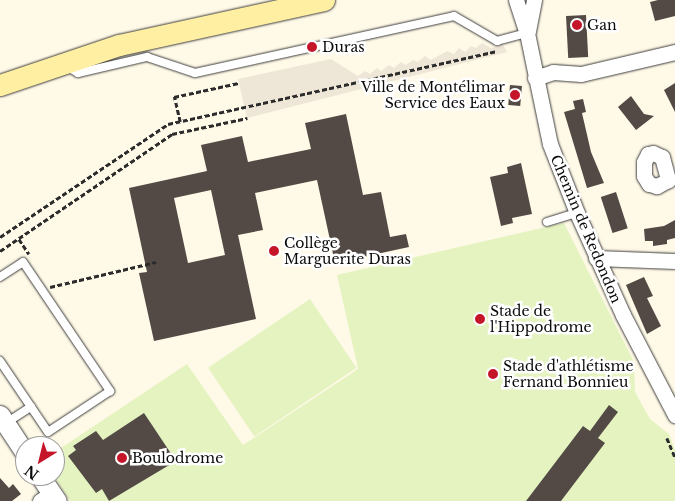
<!DOCTYPE html>
<meta charset="utf-8">
<style>
body{margin:0}
#map{position:relative;width:675px;height:501px;overflow:hidden;background:#fff9e7;font-family:"Libre Baskerville",serif}
div>[style]{position:absolute}
[style*='--x']{left:calc(var(--x)*1px);top:calc(var(--y)*1px);width:calc(var(--w)*1px);rotate:calc(var(--a)*1deg)}
.pitch>*{inset:0;background:#e4f3c0;transform-origin:0 0}
.plaza>*{inset:0;background:#eee7d7}
.building>*{inset:0;background:#534a45;transform-origin:0 0}
.path>*{height:2.5px;margin-top:-1.25px;transform-origin:0;background:repeating-linear-gradient(90deg,#2c2c2c 0 5px,transparent 0 7.5px)}
.roads{filter:drop-shadow(0 0 1px #3d3d3d) drop-shadow(0 0 1px #3d3d3d)}
.service>*{height:8px;margin:-4px;padding:0 4px;transform-origin:4px;border-radius:4px;background:#fff}
.minor>*{height:15px;margin:-7.5px;padding:0 7.5px;transform-origin:7.5px;border-radius:7.5px;background:#fff}
.tertiary>*{height:19px;margin:-9.5px;padding:0 9.5px;transform-origin:9.5px;border-radius:9.5px;background:#fff}
.secondary>*{height:21px;margin:-10.5px;padding:0 10.5px;transform-origin:10.5px;border-radius:10.5px;background:#ffefa2}
.dots>*{width:14px;height:14px;translate:-50% -50%;box-sizing:border-box;border:2px solid #fff;border-radius:50%}
span{translate:-50% -50%;white-space:nowrap;text-align:center;line-height:1.15;-webkit-text-stroke:5px #fff;paint-order:stroke}
.poi-label{font-size:14px;color:#0a0a0a}
.left{translate:0 -50%;text-align:left}
.right{translate:-100% -50%;text-align:right}
.street-label{font-size:14px;color:#0a0a0a}
.north{position:absolute;left:15px;top:436px;width:50px;height:50px;box-sizing:border-box;background:#fff;border:1px solid #9d9d9d;border-radius:50%;rotate:216deg;font-size:14px;font-weight:700;line-height:20px;text-align:center;color:#0a0a0a}
.north::after{content:'';display:block;margin:auto;width:18px;height:22px;background:#c51629;clip-path:polygon(50% 0,100% 100%,50% 72%,0 100%)}
</style>
<div id="map">
<div class="pitch">
<div style="clip-path:polygon(564px 223px,634px 362px,635px 392px,650px 419px,669px 434px,675px 450px,675px 501px,70px 501px,54px 476px,55px 452px,187px 364px,243px 445px,358px 369px,337px 275px)"></div>
<div style="left:310px;top:299px;width:83px;height:123px;rotate:56deg"></div>
</div>
<div class="plaza">
<div style="clip-path:polygon(482px 43px,491px 48px,503px 45px,507px 52px,247px 118px,238px 79px,331px 59px,358px 76px,365px 71px,370px 74px,377px 68px,381px 71px,389px 65px,394px 68px,401px 62px,406px 65px,413px 60px,418px 62px,425px 56px,431px 60px,447px 51px,454px 54px,459px 48px,465px 52px,471px 46px,476px 48px)"></div>
</div>
<div class="building">
<div style="clip-path:polygon(658px 0,675px 0,675px 16px,655px 21px,650px 2px)"></div>
<div style="left:586px;top:15px;width:42px;height:20px;rotate:87deg"></div>
<div style="clip-path:polygon(675px 83px,675px 112px,664px 90px)"></div>
<div style="left:510px;top:85px;width:12px;height:20px;rotate:5deg"></div>
<div style="clip-path:polygon(631px 96px,644px 114px,654px 116px,636px 130px,618px 107px)"></div>
<div style="clip-path:polygon(583px 99px,586px 112px,582px 113px,591px 152px,604px 183px,587px 188px,564px 112px,575px 109px,573px 101px)"></div>
<div style="clip-path:polygon(evenodd,346px 114px,363px 195px,381px 192px,390px 237px,406px 234px,409px 247px,335px 263px,317px 180px,255px 193px,263px 230px,238px 235px,256px 319px,154px 341px,139px 273px,147px 272px,129px 188px,207px 171px,201px 145px,242px 136px,248px 162px,311px 149px,305px 123px,346px 114px,211px 190px,225px 255px,188px 263px,174px 198px,211px 190px)"></div>
<div style="clip-path:polygon(521px 163px,532px 214px,512px 218px,513px 223px,501px 226px,490px 177px,508px 173px,507px 167px)"></div>
<div style="left:616px;top:192px;width:38px;height:16px;rotate:72deg"></div>
<div style="clip-path:polygon(675px 220px,675px 238px,667px 240px,667px 244px,653px 246px,653px 241px,645px 241px,644px 229px,664px 226px)"></div>
<div style="clip-path:polygon(644px 277px,653px 296px,647px 298px,661px 326px,647px 334px,626px 285px)"></div>
<div style="clip-path:polygon(609px 405px,618px 412px,598px 438px,605px 443px,561px 501px,526px 501px,583px 426px,590px 431px)"></div>
<div style="clip-path:polygon(144px 413px,176px 461px,109px 501px,102px 489px,96px 493px,68px 456px,76px 450px,73px 446px,96px 431px,103px 440px)"></div>
<div style="clip-path:polygon(0 478px,9px 488px,13px 484px,21px 494px,12px 501px,0 501px)"></div>
</div>
<div class="path">
<div style="--x:180;--y:122;--w:26;--a:-103"></div>
<div style="--x:174;--y:97;--w:66;--a:-12.2"></div>
<div style="--x:0;--y:237;--w:202;--a:-33.9"></div>
<div style="--x:168;--y:124;--w:336;--a:-12.5"></div>
<div style="--x:19;--y:239;--w:18;--a:56"></div>
<div style="--x:0;--y:251;--w:208;--a:-34.2"></div>
<div style="--x:172;--y:134;--w:77;--a:-12"></div>
<div style="--x:50;--y:287;--w:109;--a:-13.3"></div>
<div style="--x:667;--y:438;--w:21;--a:67"></div>
</div>
<div class="roads">
<div class="service">
<div style="--x:66;--y:66;--w:14;--a:30"></div>
<div style="--x:78;--y:73;--w:71;--a:-13.1"></div>
<div style="--x:147;--y:57;--w:51;--a:18.4"></div>
<div style="--x:195;--y:73;--w:265;--a:-12.4"></div>
<div style="--x:454;--y:16;--w:50;--a:30.2"></div>
<div style="--x:497;--y:41;--w:31;--a:-15"></div>
<div style="--x:547;--y:222;--w:31;--a:-17"></div>
<div style="--x:0;--y:277;--w:27;--a:-33"></div>
<div style="--x:23;--y:262;--w:156;--a:56"></div>
<div style="--x:110;--y:391;--w:74;--a:146.5"></div>
<div style="--x:48;--y:432;--w:86;--a:-124.1"></div>
<div style="--x:6;--y:423;--w:30;--a:-33"></div>
</div>
<div class="minor">
<div style="--x:516;--y:0;--w:35;--a:72"></div>
<div style="--x:527;--y:33;--w:113;--a:78.3"></div>
<div style="--x:550;--y:144;--w:74;--a:68.6"></div>
<div style="--x:577;--y:213;--w:112;--a:65.7"></div>
<div style="--x:623;--y:315;--w:113;--a:62.5"></div>
<div style="--x:528;--y:31;--w:32;--a:-79"></div>
<div style="--x:535;--y:78;--w:19;--a:-18"></div>
<div style="--x:553;--y:72;--w:28;--a:4"></div>
<div style="--x:581;--y:74;--w:97;--a:-13.2"></div>
<div style="--x:653;--y:153;--w:10;--a:24"></div>
<div style="--x:662;--y:157;--w:24;--a:75"></div>
<div style="--x:668;--y:180;--w:13;--a:151"></div>
<div style="--x:657;--y:186;--w:8;--a:-166"></div>
<div style="--x:649;--y:184;--w:9;--a:-122"></div>
<div style="--x:644;--y:176;--w:14;--a:-90"></div>
<div style="--x:644;--y:162;--w:9;--a:-63"></div>
<div style="--x:648;--y:154;--w:5;--a:-11"></div>
<div style="--x:596;--y:258;--w:79;--a:2.2"></div>
<div style="--x:40;--y:501;--w:14;--a:-34"></div>
</div>
<div class="tertiary">
<div style="--x:0;--y:415;--w:45;--a:56.7"></div>
<div style="--x:40;--y:476;--w:30;--a:56"></div>
</div>
<div class="secondary">
<div style="--x:0;--y:85;--w:126;--a:-18.6"></div>
<div style="--x:119;--y:45;--w:210;--a:-12.4"></div>
</div>
</div>
<div class="dots">
<div style="left:577px;top:25px;background:#c51629"></div>
<div style="left:312px;top:47px;background:#c51629"></div>
<div style="left:515px;top:95px;background:#c51629"></div>
<div style="left:274px;top:251px;background:#c51629"></div>
<div style="left:480px;top:319px;background:#c51629"></div>
<div style="left:493px;top:374px;background:#c51629"></div>
<div style="left:122px;top:458px;background:#c51629"></div>
</div>
<div class="poi-label">
<span class="left" style="left:587px;top:25px">Gan</span>
<span class="left" style="left:322px;top:47px">Duras</span>
<span class="right" style="left:505px;top:95px">Ville de Montélimar<br>Service des Eaux</span>
<span class="left" style="left:284px;top:251px">Collège<br>Marguerite Duras</span>
<span class="left" style="left:490px;top:319px">Stade de<br>l'Hippodrome</span>
<span class="left" style="left:503px;top:374px">Stade d'athlétisme<br>Fernand Bonnieu</span>
<span class="left" style="left:132px;top:458px">Boulodrome</span>
</div>
<div class="street-label">
<span style="left:586px;top:229px;rotate:67deg">Chemin de Redondon</span>
</div>
<div class="north">N</div>
</div>
